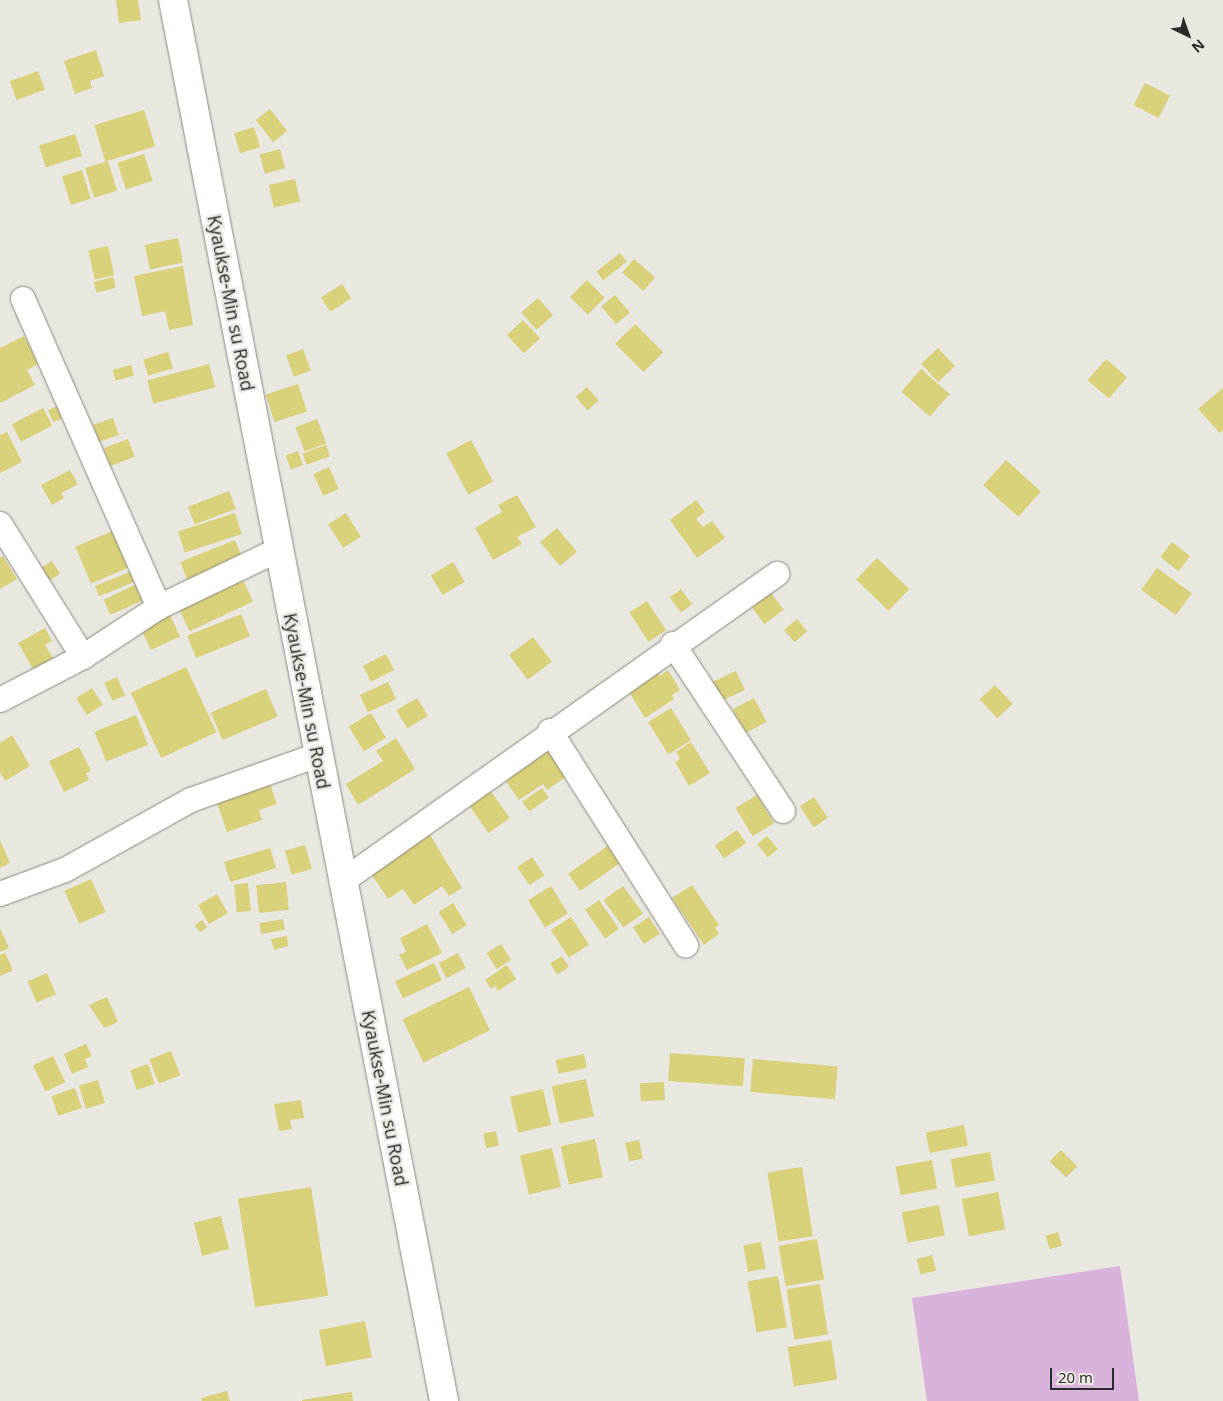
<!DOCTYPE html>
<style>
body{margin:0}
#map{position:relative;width:1223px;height:1401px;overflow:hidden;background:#e8e7e0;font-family:"Open Sans",sans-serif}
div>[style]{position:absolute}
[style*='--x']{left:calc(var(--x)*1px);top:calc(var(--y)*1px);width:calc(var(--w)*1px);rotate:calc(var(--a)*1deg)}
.green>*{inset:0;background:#d8b2db}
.building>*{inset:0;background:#d9d07a;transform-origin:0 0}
.roads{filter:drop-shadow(0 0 1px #898982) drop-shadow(0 0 1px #898982)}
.minor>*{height:24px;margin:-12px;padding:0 12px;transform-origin:12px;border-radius:12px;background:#fff}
.tertiary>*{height:28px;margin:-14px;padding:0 14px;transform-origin:14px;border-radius:14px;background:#fff}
span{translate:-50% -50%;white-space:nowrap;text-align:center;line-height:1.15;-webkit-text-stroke:4.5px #e8e7e0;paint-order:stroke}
.street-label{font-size:18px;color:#2a2a28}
.north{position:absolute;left:1163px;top:10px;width:50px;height:50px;-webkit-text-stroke:4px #e8e7e0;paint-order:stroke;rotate:138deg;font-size:14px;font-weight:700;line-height:20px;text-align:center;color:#2a2a28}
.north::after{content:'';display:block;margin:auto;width:18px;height:22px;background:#2a2a28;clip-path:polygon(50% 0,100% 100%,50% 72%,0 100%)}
.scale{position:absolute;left:1050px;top:1368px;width:64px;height:22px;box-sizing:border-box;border:2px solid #2a2a28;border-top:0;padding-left:6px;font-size:15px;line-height:18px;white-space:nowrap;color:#2a2a28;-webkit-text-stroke:4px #e8e7e0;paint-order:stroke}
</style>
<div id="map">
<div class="green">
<div style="clip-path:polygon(1120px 1266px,1139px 1401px,927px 1401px,912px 1298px)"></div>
</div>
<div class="building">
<div style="clip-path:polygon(116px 0,138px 0,141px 20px,119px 23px)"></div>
<div style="clip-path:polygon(96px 50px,104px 76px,90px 81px,92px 88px,75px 94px,64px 61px)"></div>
<div style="left:38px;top:71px;width:20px;height:30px;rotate:70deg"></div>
<div style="left:1145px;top:83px;width:28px;height:25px;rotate:27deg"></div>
<div style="left:270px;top:109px;width:28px;height:18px;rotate:52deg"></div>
<div style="left:144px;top:110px;width:38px;height:52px;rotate:73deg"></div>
<div style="left:254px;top:127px;width:21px;height:21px;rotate:73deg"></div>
<div style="left:75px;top:134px;width:23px;height:38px;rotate:72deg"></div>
<div style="left:280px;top:149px;width:20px;height:21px;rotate:75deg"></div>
<div style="left:144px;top:154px;width:28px;height:28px;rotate:72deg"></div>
<div style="left:108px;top:161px;width:31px;height:24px;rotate:73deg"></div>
<div style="left:82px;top:170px;width:30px;height:21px;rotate:73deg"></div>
<div style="left:295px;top:179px;width:23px;height:27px;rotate:77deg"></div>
<div style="left:178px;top:238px;width:25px;height:34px;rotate:78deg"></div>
<div style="left:108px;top:246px;width:30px;height:20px;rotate:78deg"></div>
<div style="left:620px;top:253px;width:11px;height:30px;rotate:52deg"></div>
<div style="left:634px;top:259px;width:28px;height:18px;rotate:41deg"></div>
<div style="clip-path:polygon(183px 266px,193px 325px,169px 330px,165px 311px,142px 316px,134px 276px)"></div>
<div style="left:113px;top:277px;width:11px;height:20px;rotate:75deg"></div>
<div style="left:587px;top:280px;width:25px;height:24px;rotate:45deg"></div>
<div style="left:342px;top:284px;width:17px;height:25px;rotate:57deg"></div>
<div style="left:615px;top:295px;width:23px;height:18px;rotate:50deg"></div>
<div style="left:538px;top:298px;width:23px;height:22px;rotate:49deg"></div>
<div style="left:523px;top:320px;width:25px;height:22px;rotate:47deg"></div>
<div style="left:635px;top:324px;width:40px;height:28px;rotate:45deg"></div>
<div style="clip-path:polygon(24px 336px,38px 364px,27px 370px,35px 385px,0 403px,0 348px)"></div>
<div style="left:938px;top:348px;width:25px;height:23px;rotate:47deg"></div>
<div style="left:303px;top:349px;width:23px;height:18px;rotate:70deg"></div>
<div style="left:168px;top:352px;width:17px;height:26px;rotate:73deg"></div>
<div style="left:1106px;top:359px;width:28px;height:28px;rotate:41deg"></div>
<div style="left:209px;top:364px;width:24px;height:64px;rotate:75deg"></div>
<div style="left:131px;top:365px;width:11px;height:19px;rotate:75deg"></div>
<div style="left:921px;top:369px;width:38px;height:30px;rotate:41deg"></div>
<div style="left:298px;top:384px;width:29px;height:34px;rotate:72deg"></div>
<div style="left:587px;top:387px;width:18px;height:15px;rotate:49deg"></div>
<div style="clip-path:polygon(1223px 388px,1223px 430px,1220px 433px,1198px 409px)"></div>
<div style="left:60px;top:405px;width:13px;height:13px;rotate:67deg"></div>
<div style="left:43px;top:408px;width:20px;height:35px;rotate:63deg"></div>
<div style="left:113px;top:418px;width:18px;height:21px;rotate:71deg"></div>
<div style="left:317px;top:419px;width:26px;height:23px;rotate:69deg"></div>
<div style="clip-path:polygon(7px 432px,22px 462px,0 473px,0 435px)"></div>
<div style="left:128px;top:439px;width:19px;height:26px;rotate:69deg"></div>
<div style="left:471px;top:440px;width:47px;height:28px;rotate:62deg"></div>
<div style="left:326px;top:445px;width:12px;height:25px;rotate:70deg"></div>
<div style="left:298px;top:451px;width:15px;height:13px;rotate:70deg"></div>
<div style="left:1006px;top:460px;width:47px;height:34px;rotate:42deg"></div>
<div style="left:329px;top:467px;width:24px;height:17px;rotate:66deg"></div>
<div style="clip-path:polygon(70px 470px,78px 484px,61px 493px,64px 498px,52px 505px,41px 485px)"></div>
<div style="left:229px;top:491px;width:19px;height:44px;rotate:69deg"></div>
<div style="clip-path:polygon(517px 495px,536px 527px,517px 537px,522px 544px,493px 560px,475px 528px,502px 512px,498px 505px)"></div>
<div style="clip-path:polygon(696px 500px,705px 512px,696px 519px,703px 527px,712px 521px,725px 538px,697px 558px,670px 520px)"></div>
<div style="left:235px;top:513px;width:22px;height:60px;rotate:72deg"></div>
<div style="left:346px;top:513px;width:28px;height:21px;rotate:58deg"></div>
<div style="left:557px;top:528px;width:31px;height:22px;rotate:50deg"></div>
<div style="left:115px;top:530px;width:40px;height:43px;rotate:67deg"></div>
<div style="left:235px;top:540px;width:24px;height:59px;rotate:68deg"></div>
<div style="left:1172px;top:542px;width:23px;height:19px;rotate:38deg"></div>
<div style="clip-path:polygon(3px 556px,17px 579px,0 589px,0 558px)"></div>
<div style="left:877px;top:558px;width:45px;height:30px;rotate:44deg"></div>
<div style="left:52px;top:561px;width:15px;height:15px;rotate:58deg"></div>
<div style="left:453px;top:562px;width:23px;height:26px;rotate:59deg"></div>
<div style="left:1157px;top:568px;width:43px;height:27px;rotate:36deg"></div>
<div style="left:132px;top:571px;width:11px;height:40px;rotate:68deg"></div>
<div style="left:242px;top:578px;width:26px;height:70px;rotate:65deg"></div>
<div style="left:137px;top:584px;width:17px;height:37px;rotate:65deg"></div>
<div style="left:681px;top:589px;width:19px;height:14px;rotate:54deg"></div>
<div style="left:771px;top:593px;width:21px;height:24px;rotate:53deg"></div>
<div style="left:647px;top:601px;width:35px;height:21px;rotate:57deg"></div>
<div style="left:169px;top:613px;width:26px;height:32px;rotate:65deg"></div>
<div style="left:241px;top:614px;width:24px;height:58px;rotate:68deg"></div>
<div style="left:797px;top:619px;width:16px;height:17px;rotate:50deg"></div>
<div style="clip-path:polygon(45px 628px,52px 641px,45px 645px,53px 658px,33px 669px,18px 643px)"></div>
<div style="left:533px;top:637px;width:31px;height:30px;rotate:53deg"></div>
<div style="left:386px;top:654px;width:18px;height:26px;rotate:63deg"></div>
<div style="left:186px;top:667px;width:72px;height:61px;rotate:65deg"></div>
<div style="clip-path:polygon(668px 670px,680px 690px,672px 695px,674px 699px,645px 718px,628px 690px,657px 672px,660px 676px)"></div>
<div style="left:736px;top:671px;width:21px;height:28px;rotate:65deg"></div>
<div style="left:117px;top:677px;width:20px;height:14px;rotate:66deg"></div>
<div style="left:388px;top:682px;width:19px;height:31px;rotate:65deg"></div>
<div style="left:995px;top:685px;width:26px;height:21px;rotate:47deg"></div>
<div style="left:92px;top:688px;width:20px;height:19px;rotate:57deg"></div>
<div style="left:266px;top:689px;width:30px;height:60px;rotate:67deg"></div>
<div style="left:417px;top:698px;width:21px;height:24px;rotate:59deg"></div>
<div style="left:754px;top:698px;width:27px;height:24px;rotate:62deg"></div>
<div style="left:671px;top:708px;width:38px;height:27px;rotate:58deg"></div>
<div style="left:371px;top:713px;width:29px;height:26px;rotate:59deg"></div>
<div style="left:136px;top:715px;width:32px;height:45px;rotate:68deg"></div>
<div style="clip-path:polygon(12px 735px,30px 766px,5px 781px,0 772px,0 743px)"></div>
<div style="clip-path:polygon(396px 738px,415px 769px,358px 805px,346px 784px,383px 761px,376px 751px)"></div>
<div style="clip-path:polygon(691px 742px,710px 773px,689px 786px,675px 762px,680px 759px,676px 752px)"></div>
<div style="clip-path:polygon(549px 744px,570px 774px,547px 790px,543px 784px,519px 800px,503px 777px)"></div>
<div style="clip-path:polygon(79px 747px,91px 771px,86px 773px,89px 780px,64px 792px,49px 761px)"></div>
<div style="clip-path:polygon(268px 778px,277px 804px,259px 810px,262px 820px,227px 832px,215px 797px)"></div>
<div style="left:488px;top:787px;width:38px;height:26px;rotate:55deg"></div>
<div style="left:542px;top:788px;width:12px;height:24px;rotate:55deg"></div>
<div style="left:757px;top:795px;width:33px;height:25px;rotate:59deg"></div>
<div style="left:814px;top:797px;width:25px;height:17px;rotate:56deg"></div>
<div style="left:737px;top:830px;width:16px;height:27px;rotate:55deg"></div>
<div style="clip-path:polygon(429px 833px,462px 888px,449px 896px,442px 886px,414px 905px,403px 889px,388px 899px,370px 872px)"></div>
<div style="left:767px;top:836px;width:17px;height:13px;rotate:50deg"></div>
<div style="clip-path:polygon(0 840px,10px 863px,0 868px)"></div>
<div style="left:305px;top:845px;width:25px;height:21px;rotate:74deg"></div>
<div style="left:609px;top:845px;width:21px;height:50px;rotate:55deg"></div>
<div style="left:270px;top:848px;width:21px;height:48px;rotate:73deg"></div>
<div style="left:532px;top:857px;width:22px;height:18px;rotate:56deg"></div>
<div style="left:91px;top:879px;width:36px;height:29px;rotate:66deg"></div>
<div style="left:286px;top:882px;width:28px;height:30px;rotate:84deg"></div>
<div style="left:248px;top:883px;width:28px;height:14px;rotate:84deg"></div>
<div style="clip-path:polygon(692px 885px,719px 925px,715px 928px,719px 934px,704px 945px,672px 898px)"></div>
<div style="left:551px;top:886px;width:32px;height:27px;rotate:58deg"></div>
<div style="left:623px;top:886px;width:34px;height:24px;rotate:54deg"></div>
<div style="left:217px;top:894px;width:22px;height:22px;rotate:60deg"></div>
<div style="left:599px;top:900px;width:35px;height:17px;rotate:55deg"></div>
<div style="left:453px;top:903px;width:26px;height:17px;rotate:58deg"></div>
<div style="left:571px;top:917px;width:33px;height:24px;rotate:57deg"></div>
<div style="left:649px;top:917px;width:20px;height:19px;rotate:57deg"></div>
<div style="left:283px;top:919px;width:11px;height:24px;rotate:80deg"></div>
<div style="left:202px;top:920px;width:9px;height:9px;rotate:54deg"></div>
<div style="clip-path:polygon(427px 924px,442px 953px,407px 970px,399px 955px,406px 952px,400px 938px)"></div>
<div style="clip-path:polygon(0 928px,9px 948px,0 952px)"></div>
<div style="clip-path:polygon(287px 936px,288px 946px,274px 950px,271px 939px)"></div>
<div style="left:501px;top:944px;width:19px;height:17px;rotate:58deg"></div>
<div style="clip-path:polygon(5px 953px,13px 970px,0 976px,0 955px)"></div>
<div style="left:458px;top:953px;width:17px;height:22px;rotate:62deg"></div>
<div style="left:562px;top:956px;width:13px;height:14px;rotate:58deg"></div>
<div style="left:434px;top:963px;width:19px;height:43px;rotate:65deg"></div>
<div style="clip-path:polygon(507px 965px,516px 979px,498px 991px,495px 986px,491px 989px,485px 980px)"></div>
<div style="left:47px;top:973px;width:23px;height:21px;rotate:67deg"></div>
<div style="left:469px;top:987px;width:48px;height:74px;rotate:64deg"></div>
<div style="clip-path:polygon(107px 997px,118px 1022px,104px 1028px,89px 1005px)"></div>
<div style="clip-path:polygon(86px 1044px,92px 1056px,85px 1059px,88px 1067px,72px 1074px,64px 1054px)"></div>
<div style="left:171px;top:1051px;width:26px;height:23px;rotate:69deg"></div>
<div style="left:670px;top:1053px;width:75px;height:28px;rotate:4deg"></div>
<div style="left:584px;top:1054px;width:14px;height:29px;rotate:78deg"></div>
<div style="left:53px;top:1056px;width:29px;height:22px;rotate:65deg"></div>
<div style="left:753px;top:1059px;width:85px;height:33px;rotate:5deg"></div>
<div style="left:148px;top:1064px;width:21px;height:19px;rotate:71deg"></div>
<div style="left:586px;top:1079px;width:38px;height:35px;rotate:78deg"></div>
<div style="left:98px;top:1080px;width:24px;height:20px;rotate:73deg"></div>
<div style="left:664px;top:1082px;width:18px;height:24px;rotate:87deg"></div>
<div style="left:75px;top:1088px;width:21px;height:25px;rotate:71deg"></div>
<div style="left:543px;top:1089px;width:37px;height:34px;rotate:77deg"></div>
<div style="clip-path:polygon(301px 1100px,304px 1118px,290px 1120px,292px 1129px,279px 1131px,274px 1104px)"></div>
<div style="left:964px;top:1125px;width:21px;height:39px;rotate:79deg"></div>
<div style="left:496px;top:1131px;width:15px;height:13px;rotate:79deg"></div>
<div style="left:595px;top:1139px;width:39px;height:35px;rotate:78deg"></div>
<div style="left:639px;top:1140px;width:19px;height:14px;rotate:78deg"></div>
<div style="left:552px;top:1148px;width:40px;height:33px;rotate:77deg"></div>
<div style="left:1061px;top:1150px;width:23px;height:16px;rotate:45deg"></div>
<div style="left:990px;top:1152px;width:29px;height:40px;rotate:80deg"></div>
<div style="left:932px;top:1160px;width:29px;height:37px;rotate:80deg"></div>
<div style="left:802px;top:1167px;width:70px;height:35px;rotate:81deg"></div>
<div style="left:311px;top:1187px;width:110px;height:74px;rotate:81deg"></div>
<div style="left:998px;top:1192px;width:38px;height:37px;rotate:79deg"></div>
<div style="left:939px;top:1205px;width:31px;height:38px;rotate:79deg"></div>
<div style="left:221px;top:1216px;width:34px;height:28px;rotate:76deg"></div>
<div style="left:1058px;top:1232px;width:14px;height:13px;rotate:73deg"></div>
<div style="left:817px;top:1239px;width:41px;height:39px;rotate:80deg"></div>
<div style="left:761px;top:1242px;width:27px;height:18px;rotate:80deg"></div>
<div style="left:932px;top:1255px;width:16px;height:16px;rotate:75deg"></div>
<div style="left:778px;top:1276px;width:52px;height:31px;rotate:80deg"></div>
<div style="left:820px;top:1284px;width:51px;height:34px;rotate:81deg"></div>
<div style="left:365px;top:1321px;width:37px;height:47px;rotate:79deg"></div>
<div style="left:831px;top:1340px;width:40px;height:44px;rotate:81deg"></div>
<div style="clip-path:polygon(227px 1391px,230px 1401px,202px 1401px,201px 1398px)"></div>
<div style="clip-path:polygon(352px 1392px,353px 1401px,302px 1401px,302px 1400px)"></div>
</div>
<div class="roads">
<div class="minor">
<div style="--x:23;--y:299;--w:337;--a:66.2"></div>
<div style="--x:0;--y:524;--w:157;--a:58"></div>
<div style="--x:673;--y:644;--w:200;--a:56.6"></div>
<div style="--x:0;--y:700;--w:93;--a:-27.4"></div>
<div style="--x:83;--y:657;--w:91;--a:-33.3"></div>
<div style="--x:159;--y:607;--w:132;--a:-25.6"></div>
<div style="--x:550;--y:731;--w:254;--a:57.6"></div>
<div style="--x:343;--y:881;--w:532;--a:-35.27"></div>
<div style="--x:0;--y:894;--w:69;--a:-20.3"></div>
<div style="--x:65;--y:870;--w:144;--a:-29.1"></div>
<div style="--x:191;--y:800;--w:135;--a:-19.5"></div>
</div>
<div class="tertiary">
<div style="--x:173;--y:0;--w:1427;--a:79.05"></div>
</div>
</div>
<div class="street-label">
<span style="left:231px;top:303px;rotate:79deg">Kyaukse-Min su Road</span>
<span style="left:307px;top:701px;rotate:79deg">Kyaukse-Min su Road</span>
<span style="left:385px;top:1098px;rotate:79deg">Kyaukse-Min su Road</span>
</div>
<div class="north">N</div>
<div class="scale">20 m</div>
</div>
